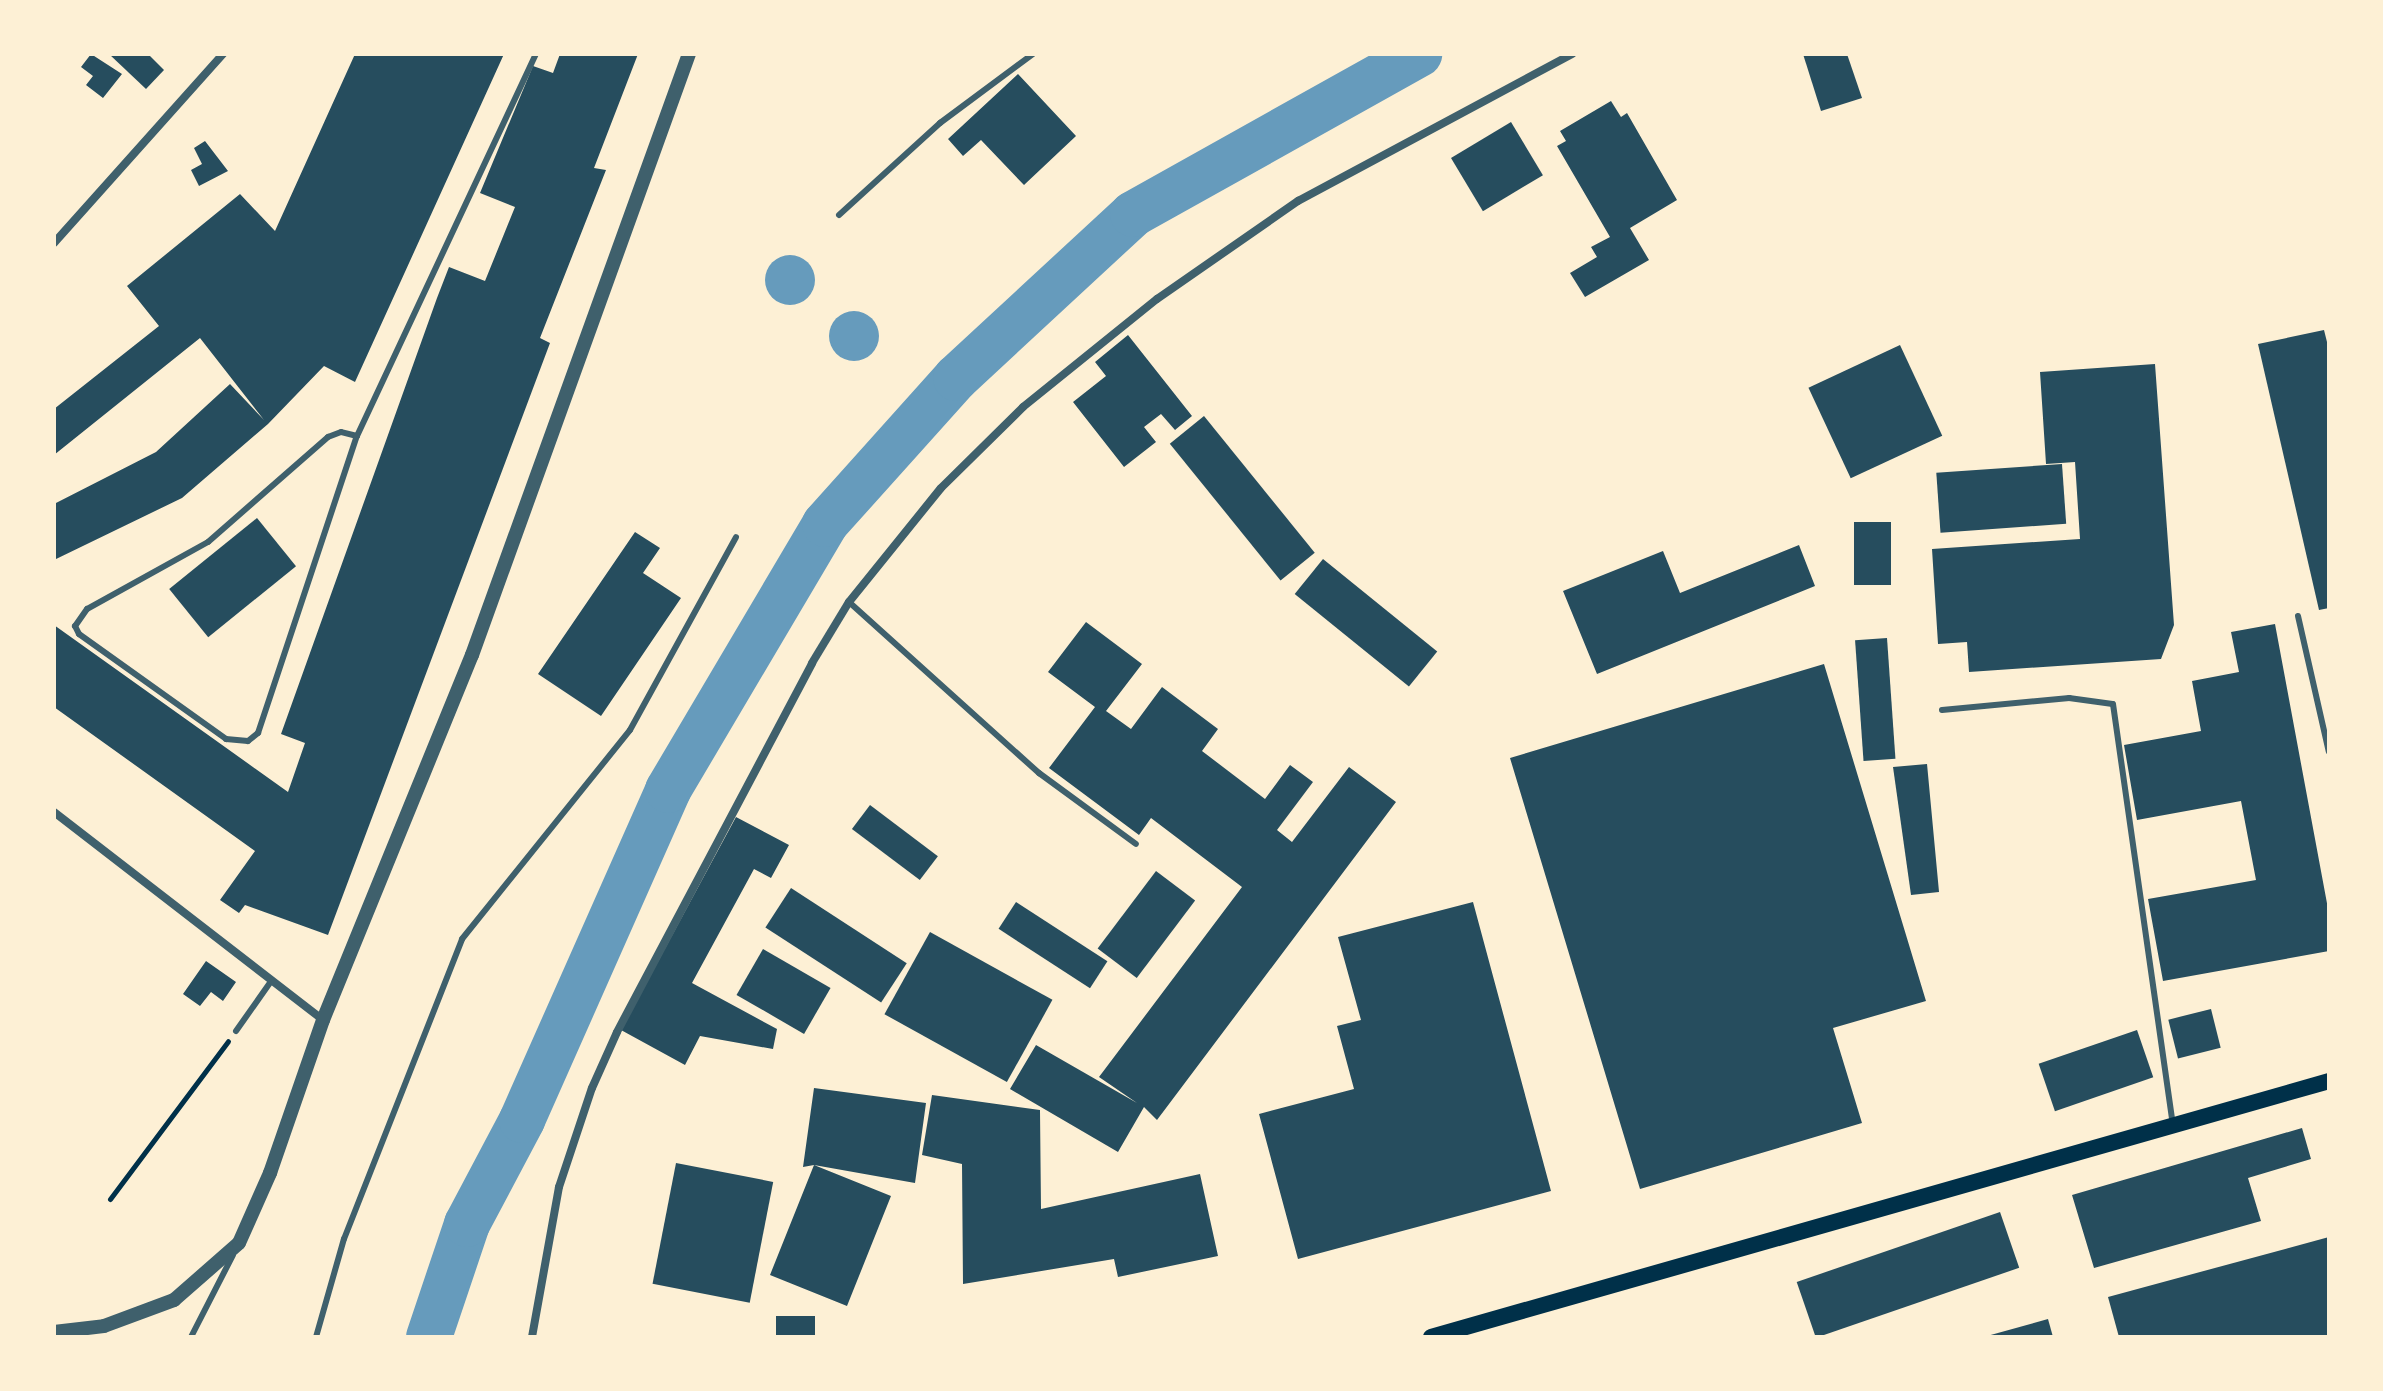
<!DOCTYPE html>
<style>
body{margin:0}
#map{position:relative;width:2383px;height:1391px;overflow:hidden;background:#fdf0d5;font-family:"Work Sans",sans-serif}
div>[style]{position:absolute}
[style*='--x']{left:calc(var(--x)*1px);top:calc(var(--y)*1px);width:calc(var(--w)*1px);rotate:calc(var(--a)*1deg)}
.water>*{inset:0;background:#669bbc}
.round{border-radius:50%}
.river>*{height:46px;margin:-23px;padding:0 23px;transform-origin:23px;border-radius:23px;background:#669bbc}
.building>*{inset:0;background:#264d5e;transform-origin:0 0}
.path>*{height:5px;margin:-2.5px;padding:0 2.5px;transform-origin:2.5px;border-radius:2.5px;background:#003049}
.service>*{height:6px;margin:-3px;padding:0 3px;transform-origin:3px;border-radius:3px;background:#3f606c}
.minor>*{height:8px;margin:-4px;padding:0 4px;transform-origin:4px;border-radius:4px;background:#3f606c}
.tertiary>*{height:14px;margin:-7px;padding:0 7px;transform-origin:7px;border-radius:7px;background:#3f606c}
.secondary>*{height:16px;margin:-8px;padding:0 8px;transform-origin:8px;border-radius:8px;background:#003049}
span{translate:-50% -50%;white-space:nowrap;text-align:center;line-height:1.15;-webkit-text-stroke:8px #fdf0d5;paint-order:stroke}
.frame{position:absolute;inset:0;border:56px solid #fdf0d5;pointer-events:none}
</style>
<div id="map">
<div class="water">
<div class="round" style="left:765px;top:255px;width:50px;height:50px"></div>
<div class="round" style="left:829px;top:311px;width:50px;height:50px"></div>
</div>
<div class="river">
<div style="--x:429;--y:1337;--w:119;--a:-71.4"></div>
<div style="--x:467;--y:1224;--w:118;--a:-62.1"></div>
<div style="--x:522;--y:1120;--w:361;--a:-66.1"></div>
<div style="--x:668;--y:790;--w:309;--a:-59.4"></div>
<div style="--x:825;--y:524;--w:196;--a:-48.1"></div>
<div style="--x:956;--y:378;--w:241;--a:-42.8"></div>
<div style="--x:1133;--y:214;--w:328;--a:-29.2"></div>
</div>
<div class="building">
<div style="clip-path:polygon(91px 54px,122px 74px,103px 98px,86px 85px,93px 76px,81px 67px)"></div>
<div style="clip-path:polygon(109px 54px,148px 54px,164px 70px,146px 89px)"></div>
<div style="clip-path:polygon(355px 54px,504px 54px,355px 382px,324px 366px,268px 424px,182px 498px,54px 560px,54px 504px,156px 452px,230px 384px,264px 420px,200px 338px,54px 455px,54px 409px,159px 326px,127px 286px,240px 194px,275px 231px)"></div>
<div style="clip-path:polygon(560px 54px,638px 54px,594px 168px,606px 170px,540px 338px,550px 343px,328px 935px,245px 905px,239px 913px,220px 900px,255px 851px,54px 707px,54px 625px,288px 792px,305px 743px,281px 734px,437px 298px,449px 267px,485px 281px,515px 207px,480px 193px,533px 66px,553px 73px)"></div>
<div style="clip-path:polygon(1803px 54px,1847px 54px,1862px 98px,1821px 111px)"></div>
<div style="clip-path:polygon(1018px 74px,1076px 136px,1024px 185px,981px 140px,963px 156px,948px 139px)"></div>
<div style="clip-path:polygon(1611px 101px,1621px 117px,1627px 113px,1677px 200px,1630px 228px,1649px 260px,1585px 297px,1570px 273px,1597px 257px,1591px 247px,1610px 237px,1557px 146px,1566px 141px,1560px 131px)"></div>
<div style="left:1511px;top:122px;width:62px;height:70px;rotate:59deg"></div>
<div style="clip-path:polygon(205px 141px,228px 171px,199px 186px,191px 170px,202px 164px,194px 148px)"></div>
<div style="clip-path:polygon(2324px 330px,2329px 350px,2329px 608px,2319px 610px,2258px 344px)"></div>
<div style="clip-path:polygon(1128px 335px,1192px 416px,1175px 430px,1161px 414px,1144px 427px,1156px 442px,1124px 467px,1073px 402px,1106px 376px,1095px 362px)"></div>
<div style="left:1900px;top:345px;width:100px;height:101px;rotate:65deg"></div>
<div style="clip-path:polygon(2155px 364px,2174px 625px,2161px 659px,1969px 672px,1967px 642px,1938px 644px,1932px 549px,2080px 539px,2075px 462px,2046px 464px,2040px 372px)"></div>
<div style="left:1204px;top:416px;width:176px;height:44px;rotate:51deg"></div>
<div style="left:2062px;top:464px;width:60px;height:126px;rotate:86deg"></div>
<div style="left:257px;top:518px;width:62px;height:113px;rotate:51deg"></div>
<div style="left:1854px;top:522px;width:37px;height:63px"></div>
<div style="clip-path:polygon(635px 532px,660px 548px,643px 573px,681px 598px,601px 716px,538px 674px)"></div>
<div style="clip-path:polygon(1799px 545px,1815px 586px,1597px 674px,1563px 591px,1663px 551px,1680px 593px)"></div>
<div style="left:1323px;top:559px;width:147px;height:45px;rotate:39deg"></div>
<div style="clip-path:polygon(1086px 622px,1142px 664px,1106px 711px,1131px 729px,1162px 687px,1218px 729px,1202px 751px,1265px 799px,1290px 765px,1313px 782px,1277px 830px,1292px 842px,1349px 767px,1396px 802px,1157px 1120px,1144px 1107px,1118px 1152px,1010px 1089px,1036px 1045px,1137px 1103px,1099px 1077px,1242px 887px,1151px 818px,1139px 835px,1049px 768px,1095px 707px,1048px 672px)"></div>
<div style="clip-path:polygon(2275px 624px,2329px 914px,2329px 951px,2163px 981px,2148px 899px,2256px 880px,2241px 801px,2137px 820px,2124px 745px,2201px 731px,2192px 681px,2239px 672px,2231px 632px)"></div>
<div style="left:1887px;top:638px;width:121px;height:32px;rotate:86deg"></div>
<div style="clip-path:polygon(1824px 664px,1926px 1001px,1833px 1028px,1862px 1123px,1640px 1189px,1510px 758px)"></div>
<div style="clip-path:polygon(1927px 764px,1939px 892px,1911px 895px,1893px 767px)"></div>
<div style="left:870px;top:805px;width:85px;height:30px;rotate:37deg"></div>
<div style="clip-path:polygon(736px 817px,789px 845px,771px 878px,754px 869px,692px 983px,777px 1029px,773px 1049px,700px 1036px,685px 1065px,621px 1030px)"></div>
<div style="left:1156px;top:871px;width:49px;height:97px;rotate:37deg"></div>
<div style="left:791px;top:888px;width:138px;height:47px;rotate:33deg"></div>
<div style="left:1016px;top:902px;width:109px;height:32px;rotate:33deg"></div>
<div style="clip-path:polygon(1473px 902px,1551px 1191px,1298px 1259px,1259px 1114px,1354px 1089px,1337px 1026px,1361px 1020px,1338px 937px)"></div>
<div style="left:930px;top:932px;width:140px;height:94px;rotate:29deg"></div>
<div style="left:763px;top:949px;width:78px;height:53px;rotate:30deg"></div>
<div style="clip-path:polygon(206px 961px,236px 982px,223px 1001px,211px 992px,200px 1006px,183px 994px)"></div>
<div style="left:2211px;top:1009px;width:40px;height:44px;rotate:76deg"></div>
<div style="left:2137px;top:1030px;width:50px;height:104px;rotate:71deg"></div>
<div style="clip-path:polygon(814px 1088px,926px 1103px,915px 1183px,814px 1165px,891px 1196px,847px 1306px,770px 1275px,814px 1165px,803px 1167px)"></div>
<div style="clip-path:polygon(932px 1095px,1040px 1110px,1041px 1209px,1200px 1174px,1218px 1256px,1118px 1277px,1114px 1259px,963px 1284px,962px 1164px,922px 1155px)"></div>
<div style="clip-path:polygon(2302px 1128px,2311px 1159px,2248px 1178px,2261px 1221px,2094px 1268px,2072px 1195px)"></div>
<div style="left:676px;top:1163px;width:99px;height:123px;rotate:11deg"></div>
<div style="left:2000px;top:1212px;width:59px;height:215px;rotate:71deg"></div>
<div style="clip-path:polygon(2329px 1237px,2329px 1337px,2119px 1337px,2108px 1297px)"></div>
<div style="left:776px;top:1316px;width:39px;height:21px"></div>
<div style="clip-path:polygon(2048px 1319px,2053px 1337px,1987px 1337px,1987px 1336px)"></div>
</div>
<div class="path">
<div style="--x:110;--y:1199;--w:197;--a:-53.2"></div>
</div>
<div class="service">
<div style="--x:839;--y:215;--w:137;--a:-42.3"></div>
<div style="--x:940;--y:123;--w:116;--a:-36.6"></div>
<div style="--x:357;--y:436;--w:16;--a:-166"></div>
<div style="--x:341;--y:432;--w:14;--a:159"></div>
<div style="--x:328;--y:437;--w:159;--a:138.8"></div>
<div style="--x:208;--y:542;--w:138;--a:151"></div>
<div style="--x:87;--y:609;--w:21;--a:125"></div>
<div style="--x:75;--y:626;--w:9;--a:63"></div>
<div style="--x:79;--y:634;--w:181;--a:35.5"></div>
<div style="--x:226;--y:739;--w:22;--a:5"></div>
<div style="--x:248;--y:741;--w:13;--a:-39"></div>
<div style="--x:258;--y:733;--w:313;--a:-71.6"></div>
<div style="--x:357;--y:436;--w:422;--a:-64.9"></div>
<div style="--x:849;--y:602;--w:256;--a:42"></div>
<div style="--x:1039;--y:773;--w:120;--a:36.2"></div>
<div style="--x:2298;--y:616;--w:139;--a:77.2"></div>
<div style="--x:1942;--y:710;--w:128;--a:-5.4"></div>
<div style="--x:2069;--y:698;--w:44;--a:7.8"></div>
<div style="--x:2113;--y:704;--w:426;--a:81.9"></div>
<div style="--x:236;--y:1031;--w:62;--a:-54.8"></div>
<div style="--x:191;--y:1337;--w:92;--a:-62.9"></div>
<div style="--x:316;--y:1337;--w:102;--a:-74.1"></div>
<div style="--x:344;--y:1239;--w:322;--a:-68.5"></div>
<div style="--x:462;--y:939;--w:268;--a:-51.2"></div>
<div style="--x:630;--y:730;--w:220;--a:-61.2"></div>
</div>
<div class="minor">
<div style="--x:54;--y:243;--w:254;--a:-48.2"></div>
<div style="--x:54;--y:812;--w:340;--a:37.7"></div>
<div style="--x:532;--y:1337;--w:152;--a:-79.8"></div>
<div style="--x:559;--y:1187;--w:104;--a:-71.6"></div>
<div style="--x:592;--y:1088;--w:61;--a:-65.9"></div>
<div style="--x:617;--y:1032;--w:417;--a:-62.1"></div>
<div style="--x:812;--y:663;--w:71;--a:-58.8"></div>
<div style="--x:849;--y:602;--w:146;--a:-51.1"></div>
<div style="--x:941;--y:488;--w:115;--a:-44.6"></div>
<div style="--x:1023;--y:407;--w:172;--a:-38.9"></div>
<div style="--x:1157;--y:299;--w:172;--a:-34.8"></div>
<div style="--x:1298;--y:201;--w:311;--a:-28.2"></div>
</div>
<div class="tertiary">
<div style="--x:54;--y:1332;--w:50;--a:-6.8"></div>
<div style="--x:104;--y:1326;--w:75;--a:-20.4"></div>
<div style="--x:174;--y:1300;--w:86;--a:-41.2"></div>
<div style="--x:239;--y:1243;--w:77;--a:-66.1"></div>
<div style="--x:270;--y:1173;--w:162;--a:-70.9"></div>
<div style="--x:323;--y:1020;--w:394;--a:-67.8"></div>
<div style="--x:472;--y:655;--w:639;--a:-70.15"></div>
</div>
<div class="secondary">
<div style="--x:1431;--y:1337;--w:934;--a:-15.91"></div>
</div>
<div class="frame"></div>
</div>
